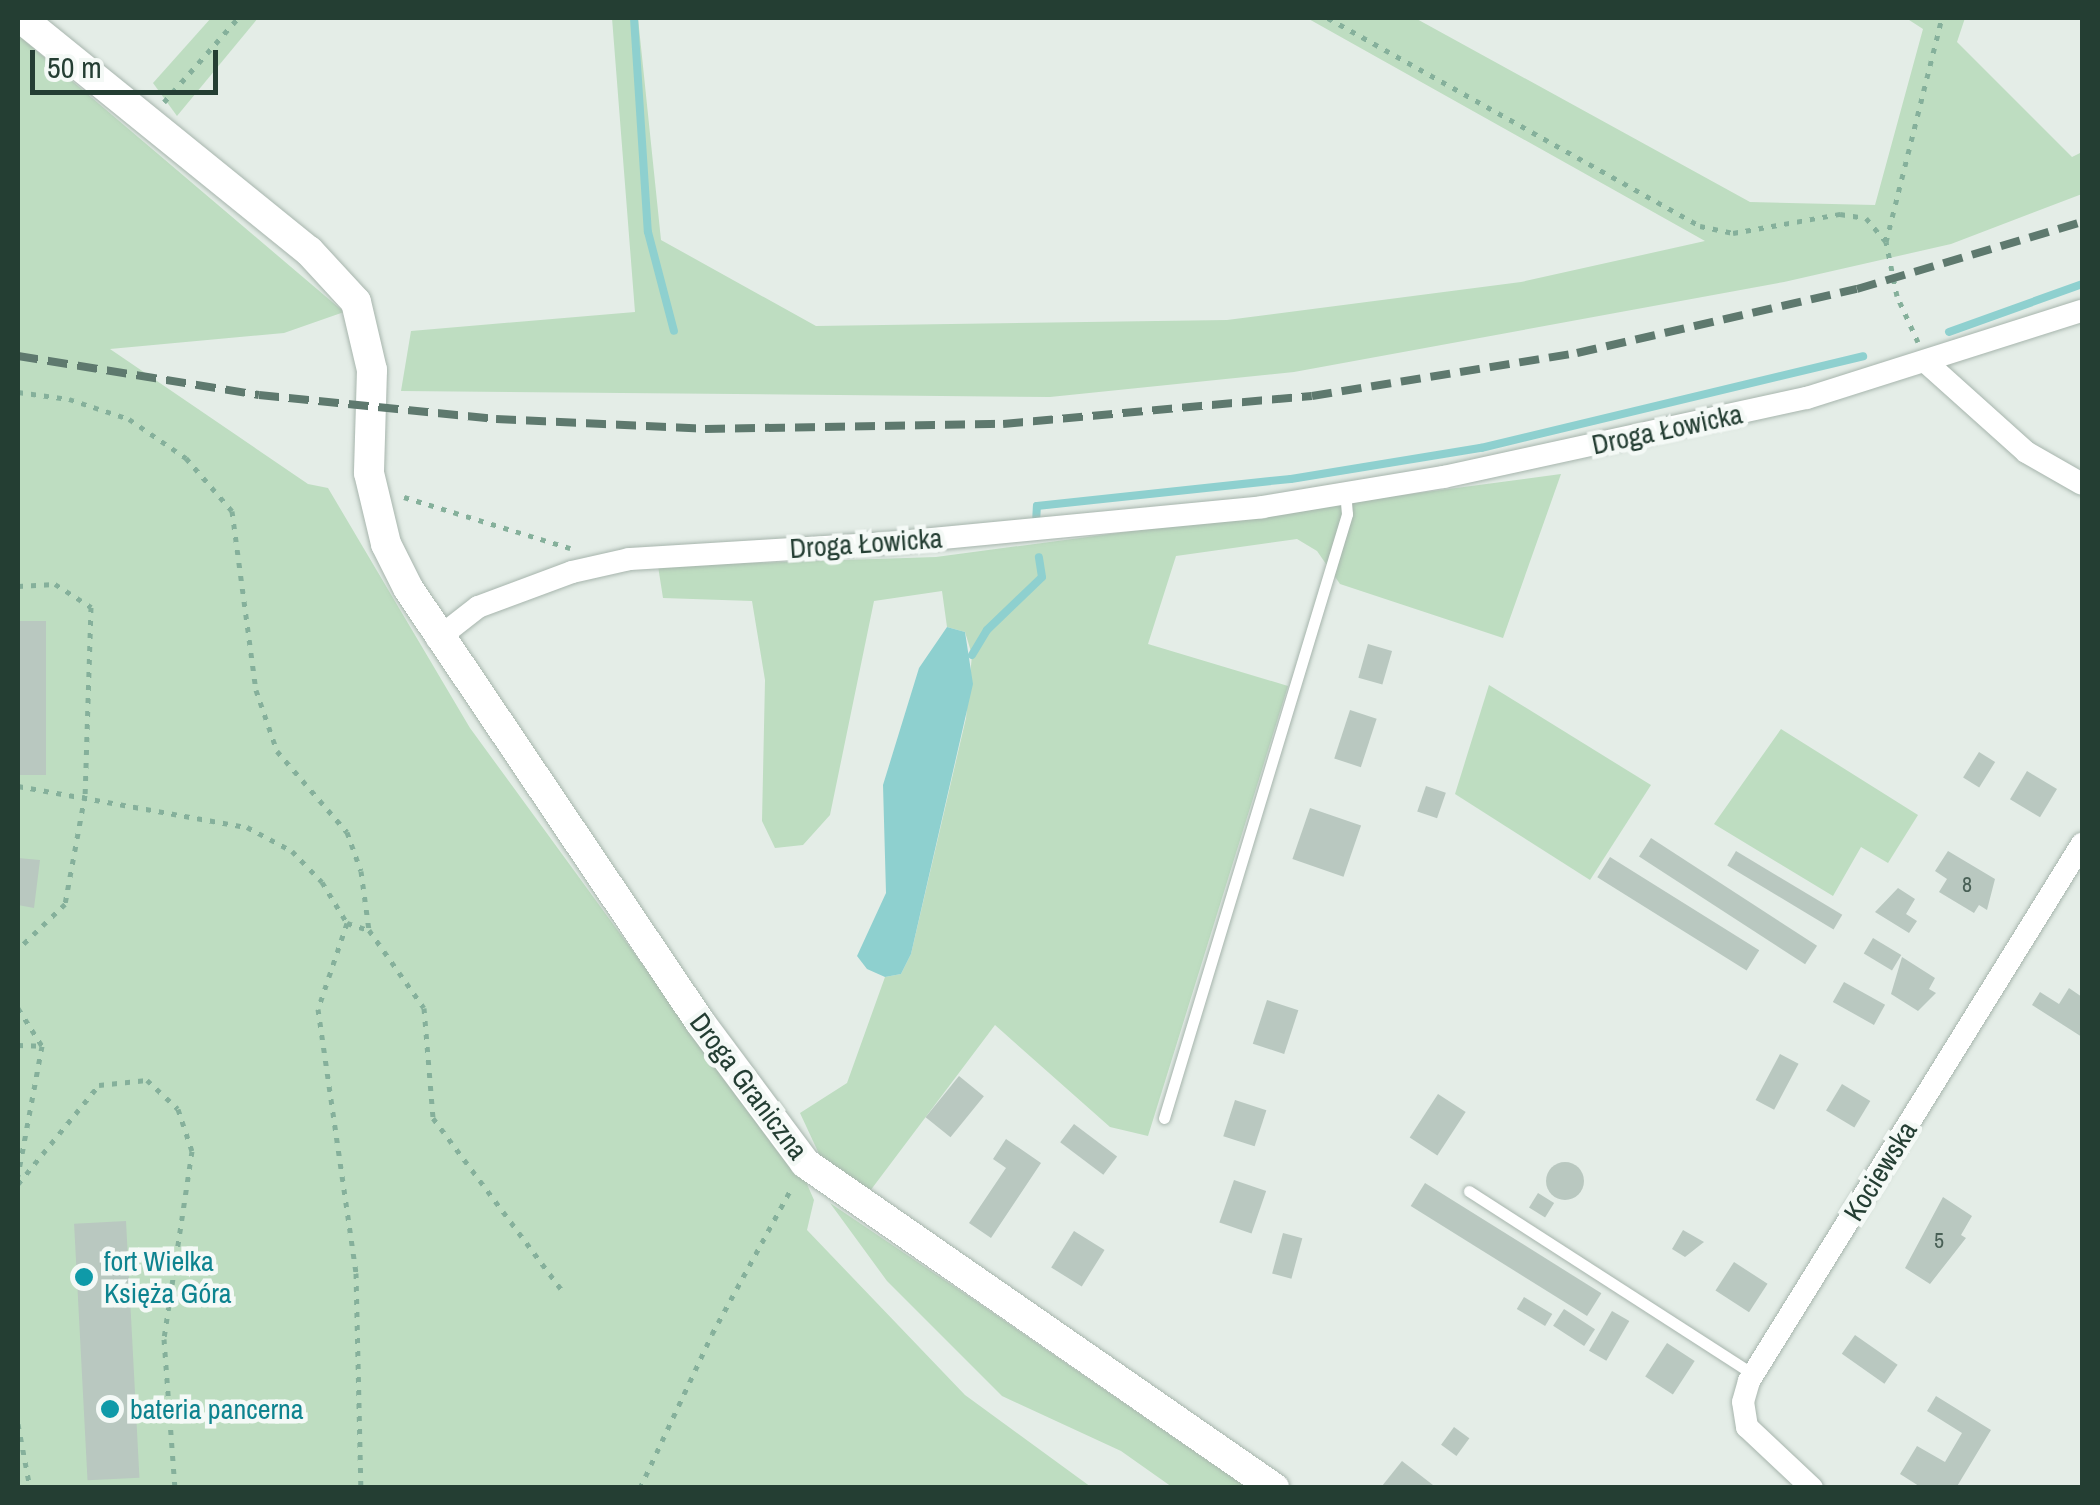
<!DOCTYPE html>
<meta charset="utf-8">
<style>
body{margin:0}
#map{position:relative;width:2100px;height:1505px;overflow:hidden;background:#e4ede7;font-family:"Archivo Narrow",sans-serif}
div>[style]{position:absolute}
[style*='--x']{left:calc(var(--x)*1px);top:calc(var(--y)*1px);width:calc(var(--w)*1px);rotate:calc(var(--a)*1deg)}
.green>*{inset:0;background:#beddc1}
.water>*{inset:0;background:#8ed0cf}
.stream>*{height:8px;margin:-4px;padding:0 4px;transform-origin:4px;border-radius:4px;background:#8ed0cf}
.building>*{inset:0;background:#b9c8c0;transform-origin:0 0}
.round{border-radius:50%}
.path>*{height:5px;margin-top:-2.5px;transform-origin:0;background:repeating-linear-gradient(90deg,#85b09b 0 5px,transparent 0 13px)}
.roads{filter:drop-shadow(0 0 2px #a7b5ad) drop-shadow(0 0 2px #a7b5ad)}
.lane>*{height:11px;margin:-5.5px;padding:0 5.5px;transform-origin:5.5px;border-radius:5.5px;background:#fff}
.street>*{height:22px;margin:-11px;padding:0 11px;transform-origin:11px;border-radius:11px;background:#fff}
.secondary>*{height:30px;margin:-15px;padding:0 15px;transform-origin:15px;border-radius:15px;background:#fff}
.rail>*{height:8px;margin-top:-4px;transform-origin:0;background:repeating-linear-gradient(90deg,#5e796e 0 20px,transparent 0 30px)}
.dots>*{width:28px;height:28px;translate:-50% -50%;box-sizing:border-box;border:5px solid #f4f9f6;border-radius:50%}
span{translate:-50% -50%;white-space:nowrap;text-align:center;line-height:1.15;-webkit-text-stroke:9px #f4f9f6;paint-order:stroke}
.number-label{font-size:22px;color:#496056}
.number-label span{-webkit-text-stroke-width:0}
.street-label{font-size:28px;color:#243e33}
.culture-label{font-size:28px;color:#0d838f}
.left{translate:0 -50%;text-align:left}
.frame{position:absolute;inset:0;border:20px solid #243e33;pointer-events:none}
.scale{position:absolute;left:30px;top:50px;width:188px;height:45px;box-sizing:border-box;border:5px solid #243e33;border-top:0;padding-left:12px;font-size:30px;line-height:35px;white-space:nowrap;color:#243e33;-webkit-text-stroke:8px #f4f9f6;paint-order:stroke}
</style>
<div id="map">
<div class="green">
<div style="clip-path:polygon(211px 18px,258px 18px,177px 116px,153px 83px)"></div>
<div style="clip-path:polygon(612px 18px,638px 18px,661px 240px,816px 326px,1227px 320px,1521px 282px,1705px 241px,1307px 18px,1415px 18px,1750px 202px,1875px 205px,1923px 29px,1906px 18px,1965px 18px,1957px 42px,2072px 157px,2082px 152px,2082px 194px,1951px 244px,1784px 282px,1294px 372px,1050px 397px,401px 391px,411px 331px,635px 312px)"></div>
<div style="clip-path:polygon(18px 35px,344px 312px,284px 333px,110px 349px,308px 484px,328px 488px,470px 728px,659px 987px,783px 1130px,814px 1200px,807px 1230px,965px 1395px,1091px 1487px,18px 1487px)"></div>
<div style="clip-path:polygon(1561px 474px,1503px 638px,1340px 584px,1317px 551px,1297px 539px,1176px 556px,1148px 644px,1288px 686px,1148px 1136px,1110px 1127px,995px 1025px,870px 1191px,820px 1156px,800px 1113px,847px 1083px,885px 977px,901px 974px,911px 954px,966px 718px,972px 655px,965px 632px,947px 627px,942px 591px,874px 601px,830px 815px,803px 845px,775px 848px,762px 821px,765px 680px,752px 601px,663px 598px,658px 566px,936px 557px)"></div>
<div style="clip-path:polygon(1489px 685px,1651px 785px,1590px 880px,1455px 794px)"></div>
<div style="clip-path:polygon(1781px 729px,1918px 815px,1888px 863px,1861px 847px,1833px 896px,1714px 824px)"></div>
<div style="clip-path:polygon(830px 1203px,974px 1300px,1246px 1487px,1172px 1487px,1121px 1451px,1002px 1396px,887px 1281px)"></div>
</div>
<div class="water">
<div style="clip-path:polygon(947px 627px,965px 632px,973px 684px,911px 954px,901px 974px,885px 977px,867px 969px,857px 956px,886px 893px,883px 785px,919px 668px)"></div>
</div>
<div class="stream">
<div style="--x:634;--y:18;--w:214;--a:86.3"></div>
<div style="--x:648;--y:232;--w:102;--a:75.3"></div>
<div style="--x:1949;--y:332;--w:141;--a:-19.8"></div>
<div style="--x:1036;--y:523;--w:17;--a:-87"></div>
<div style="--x:1037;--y:506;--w:255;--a:-6.1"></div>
<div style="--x:1291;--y:479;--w:193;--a:-9.3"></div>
<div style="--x:1481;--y:448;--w:393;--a:-13.5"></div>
<div style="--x:972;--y:655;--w:29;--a:-59"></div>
<div style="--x:987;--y:630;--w:76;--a:-43.9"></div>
<div style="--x:1042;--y:577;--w:20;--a:-99"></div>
</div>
<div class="building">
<div style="left:46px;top:621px;width:154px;height:28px;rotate:90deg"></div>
<div style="left:1368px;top:644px;width:25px;height:35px;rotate:16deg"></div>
<div style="left:1350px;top:710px;width:28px;height:51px;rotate:18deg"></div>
<div style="left:1979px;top:752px;width:19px;height:30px;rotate:32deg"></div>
<div style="left:2027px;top:771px;width:35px;height:33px;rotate:31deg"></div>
<div style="left:1426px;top:786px;width:21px;height:27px;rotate:19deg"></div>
<div style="left:1310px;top:808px;width:54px;height:54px;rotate:19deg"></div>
<div style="left:1651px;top:838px;width:198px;height:22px;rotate:33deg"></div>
<div style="left:1736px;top:851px;width:124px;height:17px;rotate:31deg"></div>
<div style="clip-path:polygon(1948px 851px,1995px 879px,1987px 910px,1979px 905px,1974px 913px,1939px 892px,1947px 879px,1935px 871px)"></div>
<div style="left:1610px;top:857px;width:176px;height:24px;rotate:32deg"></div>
<div style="clip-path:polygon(18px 858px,40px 860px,34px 908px,18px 905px)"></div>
<div style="clip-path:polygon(1898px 888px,1915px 899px,1906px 914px,1917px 921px,1909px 933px,1875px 912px)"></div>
<div style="left:1873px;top:938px;width:33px;height:18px;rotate:31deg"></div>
<div style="clip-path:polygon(1902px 957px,1935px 978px,1929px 989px,1936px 993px,1918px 1011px,1891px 994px)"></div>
<div style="left:1844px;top:982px;width:47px;height:23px;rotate:29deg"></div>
<div style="clip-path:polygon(2069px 988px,2082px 997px,2082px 1037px,2032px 1005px,2040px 992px,2059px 1004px)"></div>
<div style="left:1267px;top:1000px;width:33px;height:46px;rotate:18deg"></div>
<div style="left:1780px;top:1054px;width:21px;height:52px;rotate:28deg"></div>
<div style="left:959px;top:1076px;width:32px;height:53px;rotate:39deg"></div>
<div style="left:1842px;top:1084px;width:33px;height:31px;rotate:31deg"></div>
<div style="left:1438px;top:1094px;width:33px;height:52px;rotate:33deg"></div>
<div style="left:1235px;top:1100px;width:33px;height:38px;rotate:18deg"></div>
<div style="left:1074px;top:1124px;width:54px;height:23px;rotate:37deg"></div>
<div style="clip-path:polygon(1006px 1139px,1041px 1163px,991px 1238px,969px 1223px,1006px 1168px,993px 1159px)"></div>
<div class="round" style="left:1546px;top:1162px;width:38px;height:38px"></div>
<div style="left:1234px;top:1180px;width:34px;height:45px;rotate:19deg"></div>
<div style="left:1425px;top:1183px;width:208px;height:27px;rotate:32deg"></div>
<div style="left:1538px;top:1193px;width:19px;height:17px;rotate:32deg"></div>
<div style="clip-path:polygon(1943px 1197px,1972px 1216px,1961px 1235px,1966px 1238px,1930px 1284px,1905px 1268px)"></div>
<div style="left:126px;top:1221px;width:257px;height:52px;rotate:87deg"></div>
<div style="clip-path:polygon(1683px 1230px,1704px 1242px,1685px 1257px,1672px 1249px)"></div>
<div style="left:1074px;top:1231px;width:36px;height:43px;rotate:32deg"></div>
<div style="left:1283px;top:1233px;width:20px;height:42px;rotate:15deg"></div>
<div style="left:1734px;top:1262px;width:40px;height:34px;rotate:33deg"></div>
<div style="left:1524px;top:1297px;width:33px;height:14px;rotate:31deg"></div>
<div style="left:1564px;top:1309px;width:37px;height:20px;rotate:33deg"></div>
<div style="left:1612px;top:1311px;width:20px;height:46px;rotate:30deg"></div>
<div style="left:1855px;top:1335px;width:52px;height:23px;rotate:35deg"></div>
<div style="left:1667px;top:1343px;width:33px;height:40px;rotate:33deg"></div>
<div style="clip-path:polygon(1936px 1396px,1991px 1430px,1956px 1488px,1922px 1488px,1900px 1474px,1917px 1446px,1945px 1462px,1962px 1433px,1927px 1411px)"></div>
<div style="left:1454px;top:1427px;width:19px;height:22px;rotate:36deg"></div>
<div style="clip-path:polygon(1402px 1461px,1433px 1485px,1431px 1488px,1382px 1486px)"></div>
</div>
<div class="path">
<div style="--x:1328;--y:18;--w:426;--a:29.2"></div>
<div style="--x:1700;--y:226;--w:34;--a:12"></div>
<div style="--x:1733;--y:233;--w:109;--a:-10.1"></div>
<div style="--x:1840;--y:214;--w:26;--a:9"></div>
<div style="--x:1866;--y:218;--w:31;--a:50"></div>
<div style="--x:164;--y:102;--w:112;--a:-48.6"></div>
<div style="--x:1918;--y:342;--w:51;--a:-114.5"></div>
<div style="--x:1897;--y:296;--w:55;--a:-101.5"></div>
<div style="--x:1886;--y:242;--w:231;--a:-76"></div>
<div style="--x:18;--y:392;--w:51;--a:7.8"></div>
<div style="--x:69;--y:399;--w:63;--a:18.4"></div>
<div style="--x:129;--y:419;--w:69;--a:34.4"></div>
<div style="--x:186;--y:458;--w:70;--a:49"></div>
<div style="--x:232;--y:511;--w:181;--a:82.4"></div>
<div style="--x:256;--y:690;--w:65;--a:71"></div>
<div style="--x:277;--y:751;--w:107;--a:49.2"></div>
<div style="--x:347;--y:832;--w:41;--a:70.3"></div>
<div style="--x:361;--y:871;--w:60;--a:82.3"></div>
<div style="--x:369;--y:930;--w:95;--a:54.8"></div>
<div style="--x:424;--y:1008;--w:110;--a:85.3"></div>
<div style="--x:433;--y:1118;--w:214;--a:53.2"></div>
<div style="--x:404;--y:497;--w:174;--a:17.1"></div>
<div style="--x:18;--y:586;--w:37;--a:-3"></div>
<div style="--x:55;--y:584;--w:43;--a:32.6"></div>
<div style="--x:91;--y:607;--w:188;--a:91.8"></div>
<div style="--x:85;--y:795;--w:111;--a:100.4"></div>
<div style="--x:65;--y:904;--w:65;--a:136.2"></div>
<div style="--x:18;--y:786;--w:233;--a:10.2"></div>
<div style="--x:247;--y:827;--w:51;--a:28.1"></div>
<div style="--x:292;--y:851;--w:43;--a:45.9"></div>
<div style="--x:322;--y:882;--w:48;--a:58.6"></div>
<div style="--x:347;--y:923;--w:22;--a:18"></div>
<div style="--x:347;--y:923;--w:91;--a:108.6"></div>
<div style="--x:318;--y:1009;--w:267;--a:81.8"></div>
<div style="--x:356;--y:1273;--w:215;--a:88.7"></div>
<div style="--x:18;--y:1008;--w:45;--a:57.7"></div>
<div style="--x:42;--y:1046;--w:132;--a:100.5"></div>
<div style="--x:18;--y:1045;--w:24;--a:2"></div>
<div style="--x:18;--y:1184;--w:128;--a:-50.7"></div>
<div style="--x:99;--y:1085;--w:48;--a:-5.9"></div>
<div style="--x:147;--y:1080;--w:42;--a:43.1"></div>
<div style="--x:178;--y:1109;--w:44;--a:71.6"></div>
<div style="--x:192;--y:1151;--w:190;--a:98.5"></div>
<div style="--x:164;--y:1339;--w:149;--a:85.8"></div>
<div style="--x:18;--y:1424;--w:65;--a:79.4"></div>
<div style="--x:640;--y:1488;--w:170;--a:-64.9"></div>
<div style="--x:712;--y:1334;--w:167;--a:-61.4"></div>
</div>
<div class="roads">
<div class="lane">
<div style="--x:1164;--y:1118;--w:631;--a:-73.14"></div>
<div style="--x:1347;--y:514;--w:21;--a:-95"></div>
<div style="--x:1469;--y:1191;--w:338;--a:32.8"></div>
</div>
<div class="street">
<div style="--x:1928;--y:364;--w:132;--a:41.9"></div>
<div style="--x:2026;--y:452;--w:64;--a:29.7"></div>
<div style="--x:437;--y:639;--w:52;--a:-38"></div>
<div style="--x:478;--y:607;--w:100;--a:-20.4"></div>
<div style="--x:572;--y:572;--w:58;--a:-12.8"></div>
<div style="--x:629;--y:559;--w:262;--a:-3.5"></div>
<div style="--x:891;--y:543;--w:373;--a:-5.5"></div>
<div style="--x:1262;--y:507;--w:184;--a:-9.4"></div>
<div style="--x:1444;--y:477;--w:371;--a:-12.3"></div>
<div style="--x:1807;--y:398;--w:288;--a:-17.6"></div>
<div style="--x:1812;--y:1488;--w:89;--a:-136.8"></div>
<div style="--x:1747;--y:1427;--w:25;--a:-99"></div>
<div style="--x:1743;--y:1402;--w:22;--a:-74"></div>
<div style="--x:1749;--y:1381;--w:632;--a:-58.2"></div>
</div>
<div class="secondary">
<div style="--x:21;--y:18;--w:370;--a:39"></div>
<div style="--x:309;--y:251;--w:69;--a:47.3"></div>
<div style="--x:356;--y:302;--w:70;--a:76.8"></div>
<div style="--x:372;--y:370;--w:103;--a:91.7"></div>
<div style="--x:369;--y:473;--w:73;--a:76.5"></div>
<div style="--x:386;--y:544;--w:49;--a:63.4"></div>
<div style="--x:408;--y:588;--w:523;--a:56.07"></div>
<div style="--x:700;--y:1022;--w:176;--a:53.3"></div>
<div style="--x:805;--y:1163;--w:571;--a:34.72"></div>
</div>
</div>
<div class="rail">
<div style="--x:18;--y:356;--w:244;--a:9.2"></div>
<div style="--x:259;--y:395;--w:238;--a:5.8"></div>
<div style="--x:496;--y:419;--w:209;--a:2.7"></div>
<div style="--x:705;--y:429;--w:298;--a:-1"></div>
<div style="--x:1003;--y:424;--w:310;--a:-5.2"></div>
<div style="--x:1312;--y:396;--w:268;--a:-9.2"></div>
<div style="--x:1577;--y:353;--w:287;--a:-12.9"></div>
<div style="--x:1857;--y:289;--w:235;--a:-16.6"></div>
</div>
<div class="dots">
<div style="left:84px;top:1277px;background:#0f9aa8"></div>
<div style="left:110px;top:1409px;background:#0f9aa8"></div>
</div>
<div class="number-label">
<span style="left:1967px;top:885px">8</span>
<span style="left:1939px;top:1241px">5</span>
</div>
<div class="street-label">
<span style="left:1667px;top:429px;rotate:-12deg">Droga Łowicka</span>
<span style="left:866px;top:543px;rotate:-4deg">Droga Łowicka</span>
<span style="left:749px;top:1086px;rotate:53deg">Droga Graniczna</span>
<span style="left:1880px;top:1171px;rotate:-58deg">Kociewska</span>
</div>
<div class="culture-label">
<span class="left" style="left:104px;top:1277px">fort Wielka<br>Księża Góra</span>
<span class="left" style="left:130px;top:1409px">bateria pancerna</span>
</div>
<div class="frame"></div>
<div class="scale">50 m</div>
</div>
